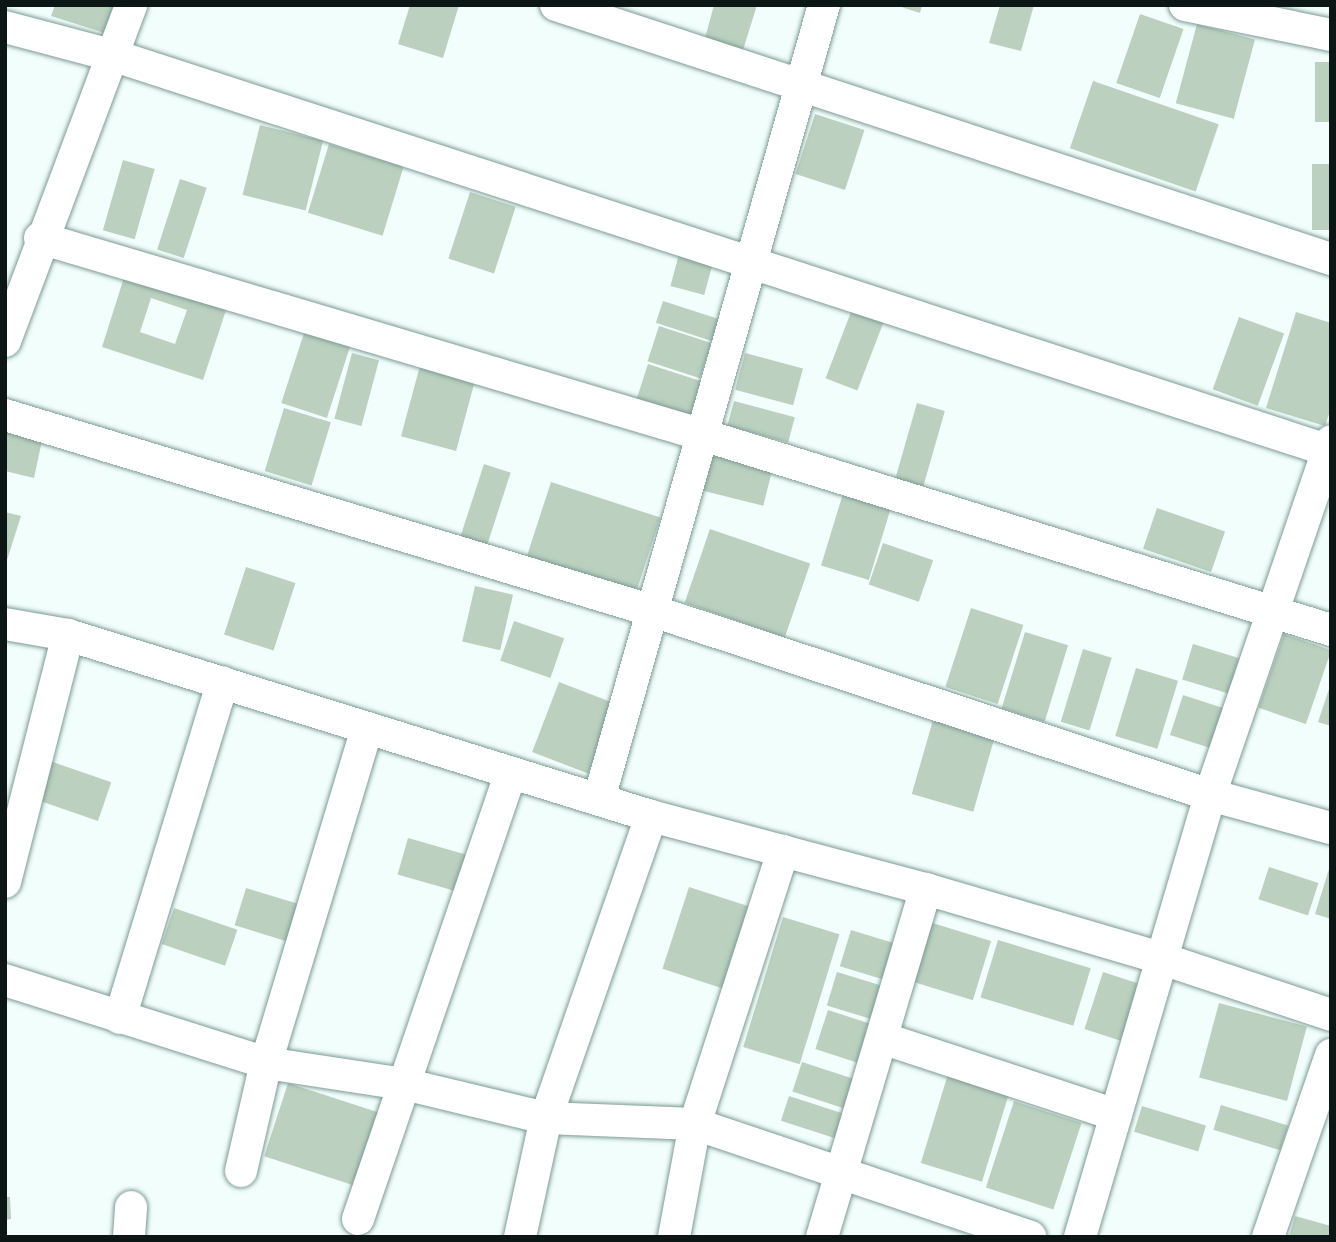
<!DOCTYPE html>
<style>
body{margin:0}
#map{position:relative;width:1336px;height:1242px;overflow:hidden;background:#f2fefb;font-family:"Open Sans",sans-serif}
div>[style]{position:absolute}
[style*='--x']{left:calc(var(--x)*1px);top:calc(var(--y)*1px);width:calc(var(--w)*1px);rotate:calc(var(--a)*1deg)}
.building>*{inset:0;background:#bbd0bf;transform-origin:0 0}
.roads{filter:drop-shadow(0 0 2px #7d9a94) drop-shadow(0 0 2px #7d9a94)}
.minor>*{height:32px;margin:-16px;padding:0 16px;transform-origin:16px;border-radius:16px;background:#fff}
span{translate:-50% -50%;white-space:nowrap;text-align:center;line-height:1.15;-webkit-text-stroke:7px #f2fefb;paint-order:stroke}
.frame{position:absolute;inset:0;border:7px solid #0c1715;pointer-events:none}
</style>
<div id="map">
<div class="building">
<div style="clip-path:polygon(55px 5px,120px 5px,111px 35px,51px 16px)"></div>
<div style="clip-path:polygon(410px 5px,459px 5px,443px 58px,398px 44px)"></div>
<div style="clip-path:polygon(714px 5px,757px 5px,743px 50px,705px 38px)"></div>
<div style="clip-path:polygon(895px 5px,922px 5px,920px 13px)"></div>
<div style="clip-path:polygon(1000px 5px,1034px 5px,1021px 51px,989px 43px)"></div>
<div style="left:1140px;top:14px;width:46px;height:73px;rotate:19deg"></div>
<div style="left:1197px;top:24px;width:60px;height:82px;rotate:15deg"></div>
<div style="left:1315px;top:62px;width:16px;height:60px"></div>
<div style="left:1093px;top:81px;width:133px;height:71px;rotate:19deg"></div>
<div style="left:815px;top:114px;width:52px;height:63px;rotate:18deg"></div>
<div style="left:260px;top:125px;width:65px;height:72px;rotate:14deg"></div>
<div style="left:329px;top:144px;width:78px;height:72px;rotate:17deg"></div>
<div style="left:123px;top:160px;width:33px;height:73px;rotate:16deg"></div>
<div style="left:1312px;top:164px;width:19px;height:66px"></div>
<div style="left:180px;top:179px;width:28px;height:74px;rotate:18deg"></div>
<div style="left:470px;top:192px;width:48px;height:70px;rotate:18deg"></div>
<div style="left:679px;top:254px;width:35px;height:33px;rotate:15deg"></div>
<div style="clip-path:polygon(evenodd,127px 268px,229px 301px,203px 380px,102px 347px,127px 268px,151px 298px,187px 310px,175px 344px,140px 332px,151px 298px)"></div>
<div style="left:856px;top:299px;width:34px;height:85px;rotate:21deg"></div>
<div style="left:663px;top:301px;width:60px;height:23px;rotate:18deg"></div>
<div style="clip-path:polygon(1296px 312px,1331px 323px,1331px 408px,1325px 426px,1266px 408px)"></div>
<div style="left:1239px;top:317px;width:48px;height:77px;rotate:20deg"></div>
<div style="left:659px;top:326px;width:55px;height:37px;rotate:18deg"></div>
<div style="left:306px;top:327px;width:48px;height:80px;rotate:18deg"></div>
<div style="left:352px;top:353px;width:28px;height:68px;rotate:15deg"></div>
<div style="left:745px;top:353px;width:60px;height:38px;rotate:15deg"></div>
<div style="left:422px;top:358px;width:57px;height:81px;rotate:15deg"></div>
<div style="left:648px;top:364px;width:56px;height:41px;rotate:18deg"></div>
<div style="left:734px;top:401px;width:63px;height:26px;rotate:15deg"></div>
<div style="left:917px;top:403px;width:29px;height:83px;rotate:16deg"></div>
<div style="left:284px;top:408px;width:49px;height:66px;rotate:17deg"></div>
<div style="clip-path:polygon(5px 428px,43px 436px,34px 478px,5px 471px)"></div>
<div style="left:713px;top:451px;width:62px;height:41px;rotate:14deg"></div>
<div style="left:484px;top:464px;width:28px;height:77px;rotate:18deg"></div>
<div style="left:551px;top:482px;width:115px;height:81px;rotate:18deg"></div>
<div style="left:845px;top:487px;width:50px;height:82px;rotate:17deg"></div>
<div style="left:1157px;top:508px;width:72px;height:43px;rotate:19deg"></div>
<div style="clip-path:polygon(5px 512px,21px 516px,6px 563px,5px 563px)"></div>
<div style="left:710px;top:529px;width:106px;height:78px;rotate:19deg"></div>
<div style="left:883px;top:543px;width:53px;height:44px;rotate:19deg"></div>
<div style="left:246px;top:567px;width:52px;height:71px;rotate:18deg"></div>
<div style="left:475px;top:586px;width:39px;height:57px;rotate:13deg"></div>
<div style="left:971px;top:608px;width:55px;height:83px;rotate:18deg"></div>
<div style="left:514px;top:621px;width:53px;height:42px;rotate:19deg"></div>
<div style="left:1025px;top:632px;width:45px;height:80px;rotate:17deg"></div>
<div style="left:1284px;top:634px;width:50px;height:78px;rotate:19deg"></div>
<div style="left:1193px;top:644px;width:63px;height:37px;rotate:17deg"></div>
<div style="left:1083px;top:649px;width:30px;height:76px;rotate:17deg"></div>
<div style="left:1136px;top:668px;width:44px;height:71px;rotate:17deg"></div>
<div style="left:559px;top:682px;width:60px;height:75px;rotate:21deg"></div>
<div style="clip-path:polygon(1331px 683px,1331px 726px,1318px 722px)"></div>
<div style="left:1183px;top:695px;width:51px;height:42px;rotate:18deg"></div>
<div style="left:933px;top:720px;width:64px;height:77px;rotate:16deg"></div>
<div style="left:47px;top:760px;width:68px;height:41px;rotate:19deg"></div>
<div style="left:408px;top:838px;width:60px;height:38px;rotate:16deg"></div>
<div style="clip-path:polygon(1330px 866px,1331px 866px,1331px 919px,1315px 914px)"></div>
<div style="left:1269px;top:867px;width:52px;height:34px;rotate:18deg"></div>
<div style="left:689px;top:887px;width:78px;height:86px;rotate:18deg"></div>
<div style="left:246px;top:888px;width:56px;height:39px;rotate:17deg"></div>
<div style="left:174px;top:908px;width:67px;height:38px;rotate:19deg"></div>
<div style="left:783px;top:917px;width:59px;height:136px;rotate:17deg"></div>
<div style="left:926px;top:921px;width:68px;height:62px;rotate:17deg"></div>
<div style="left:851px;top:930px;width:53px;height:38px;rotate:17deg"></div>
<div style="left:998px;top:940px;width:97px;height:60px;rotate:17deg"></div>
<div style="left:837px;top:972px;width:54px;height:35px;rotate:17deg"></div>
<div style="left:1103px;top:972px;width:38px;height:60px;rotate:18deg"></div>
<div style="left:1219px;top:1003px;width:91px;height:77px;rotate:15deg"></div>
<div style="left:828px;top:1010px;width:54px;height:41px;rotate:18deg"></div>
<div style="left:802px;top:1062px;width:62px;height:31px;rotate:18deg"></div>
<div style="left:948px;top:1074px;width:64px;height:93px;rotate:17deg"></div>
<div style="left:288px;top:1083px;width:105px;height:77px;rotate:18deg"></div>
<div style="left:789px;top:1096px;width:61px;height:26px;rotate:18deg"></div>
<div style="left:1014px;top:1101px;width:71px;height:91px;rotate:18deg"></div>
<div style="left:1221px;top:1105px;width:70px;height:26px;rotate:17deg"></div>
<div style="left:1142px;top:1106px;width:67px;height:27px;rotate:17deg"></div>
<div style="clip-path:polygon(5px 1197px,10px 1197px,11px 1219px,5px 1220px)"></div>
<div style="clip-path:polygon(1295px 1216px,1331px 1226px,1331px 1237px,1289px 1237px)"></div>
</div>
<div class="roads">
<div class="minor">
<div style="--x:556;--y:5;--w:816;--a:18.15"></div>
<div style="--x:1185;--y:5;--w:149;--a:11.6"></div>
<div style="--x:5;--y:27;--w:114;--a:14.8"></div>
<div style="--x:115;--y:56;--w:1274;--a:18.01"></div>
<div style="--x:40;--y:238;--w:692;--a:16.55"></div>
<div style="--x:703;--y:435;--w:658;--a:17.25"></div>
<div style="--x:5;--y:341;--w:359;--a:-69.4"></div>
<div style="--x:5;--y:415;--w:677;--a:16.83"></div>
<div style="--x:653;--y:611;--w:587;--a:18.28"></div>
<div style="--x:1210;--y:795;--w:125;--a:15.3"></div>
<div style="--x:5;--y:624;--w:64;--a:9.9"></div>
<div style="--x:68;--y:635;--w:610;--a:17.25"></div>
<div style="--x:651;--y:816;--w:285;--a:14.9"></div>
<div style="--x:926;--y:889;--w:244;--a:16.4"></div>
<div style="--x:1160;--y:958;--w:180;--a:18.4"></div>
<div style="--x:599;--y:799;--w:825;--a:-74.18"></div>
<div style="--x:5;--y:882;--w:255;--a:-75.7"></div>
<div style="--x:5;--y:980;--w:274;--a:17.6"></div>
<div style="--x:266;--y:1063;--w:140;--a:8.7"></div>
<div style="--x:404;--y:1084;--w:146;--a:13.5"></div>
<div style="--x:546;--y:1118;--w:149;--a:2.3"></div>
<div style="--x:695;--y:1124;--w:354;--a:18.6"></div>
<div style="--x:120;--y:1018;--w:351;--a:-73"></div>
<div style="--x:882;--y:1038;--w:246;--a:18.2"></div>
<div style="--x:241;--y:1171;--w:111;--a:-77"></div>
<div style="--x:266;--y:1063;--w:350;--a:-73.2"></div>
<div style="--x:358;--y:1219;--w:472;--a:-71.1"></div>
<div style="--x:129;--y:1237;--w:30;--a:-86"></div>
<div style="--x:520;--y:1237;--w:122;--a:-77.7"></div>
<div style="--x:546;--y:1118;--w:320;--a:-70.8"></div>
<div style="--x:674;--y:1237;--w:115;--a:-79.5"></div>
<div style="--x:695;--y:1124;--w:287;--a:-72.1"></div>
<div style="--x:822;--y:1237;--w:363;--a:-73.4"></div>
<div style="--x:1080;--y:1237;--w:461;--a:-73.6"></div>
<div style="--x:1210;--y:795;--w:374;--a:-71.1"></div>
<div style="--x:1268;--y:1237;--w:193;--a:-70.9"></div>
</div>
</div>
<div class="frame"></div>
</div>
